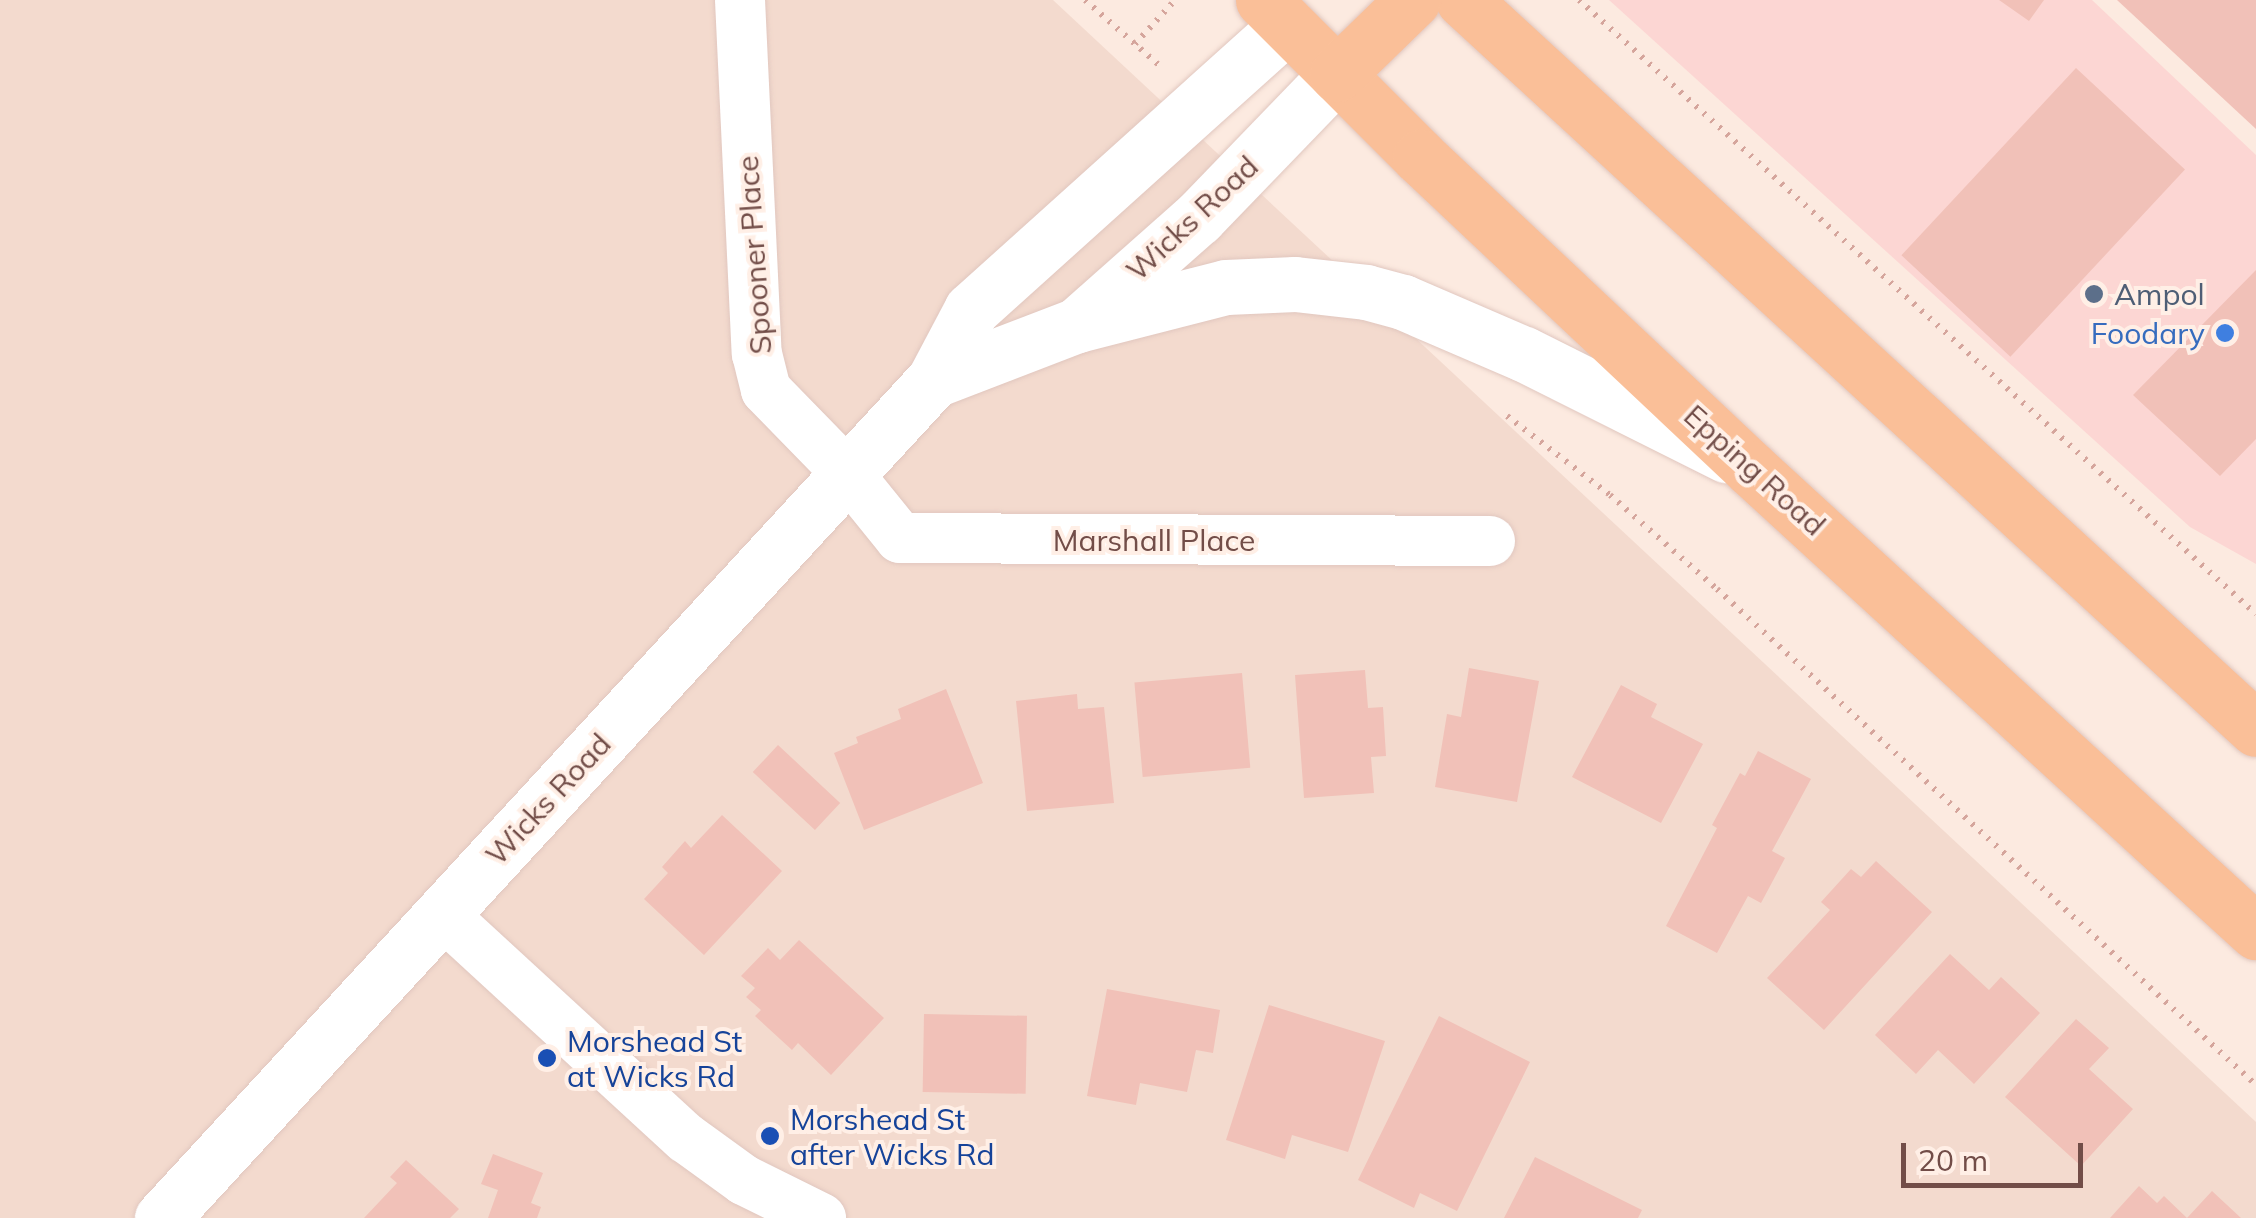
<!DOCTYPE html>
<style>
body{margin:0}
#map{position:relative;width:2256px;height:1218px;overflow:hidden;background:#fceae0;font-family:Mulish,sans-serif}
div>[style]{position:absolute}
[style*='--x']{left:calc(var(--x)*1px);top:calc(var(--y)*1px);width:calc(var(--w)*1px);rotate:calc(var(--a)*1deg)}
.residential>*{inset:0;background:#f3dace}
.commercial>*{inset:0;background:#fcd6d3}
.building>*{inset:0;background:#f1c1b8;transform-origin:0 0}
.path>*{height:6px;margin-top:-3px;transform-origin:0;background:repeating-linear-gradient(90deg,#d5a59c 0 2.5px,transparent 0 10.5px)}
.roads{filter:drop-shadow(0 0 2px #e1c7bf) drop-shadow(0 0 2px #e1c7bf)}
.minor>*{height:50px;margin:-25px;padding:0 25px;transform-origin:25px;border-radius:25px;background:#fff}
.secondary>*{height:55px;margin:-27.5px;padding:0 27.5px;transform-origin:27.5px;border-radius:27.5px;background:#fff}
.primary>*{height:55px;margin:-27.5px;padding:0 27.5px;transform-origin:27.5px;border-radius:27.5px;background:#fabf98}
.dots>*{width:28px;height:28px;translate:-50% -50%;box-sizing:border-box;border:5px solid #ffefe6;border-radius:50%}
span{translate:-50% -50%;white-space:nowrap;text-align:center;line-height:1.15;-webkit-text-stroke:8px #ffefe6;paint-order:stroke}
.street-label{font-size:30px;color:#724d48}
.service-label{font-size:30px;color:#4e5e75}
.left{translate:0 -50%;text-align:left}
.shop-label{font-size:30px;color:#366cbe}
.right{translate:-100% -50%;text-align:right}
.transit-label{font-size:30px;color:#164399}
.scale{position:absolute;left:1901px;top:1143px;width:182px;height:45px;box-sizing:border-box;border:5px solid #724d48;border-top:0;padding-left:12px;font-size:30px;line-height:35px;white-space:nowrap;color:#724d48;-webkit-text-stroke:8px #ffefe6;paint-order:stroke}
</style>
<div id="map">
<div class="residential">
<div style="clip-path:polygon(0 0,1053px 0,2256px 1122px,2256px 1218px,0 1218px)"></div>
</div>
<div class="commercial">
<div style="clip-path:polygon(1609px 0,2092px 0,2256px 155px,2256px 564px,2190px 527px)"></div>
</div>
<div class="building">
<div style="clip-path:polygon(1999px 0,2044px 0,2029px 21px)"></div>
<div style="clip-path:polygon(2117px 0,2256px 0,2256px 129px)"></div>
<div style="left:2076px;top:68px;width:149px;height:256px;rotate:43deg"></div>
<div style="clip-path:polygon(2256px 270px,2256px 439px,2220px 476px,2133px 395px)"></div>
<div style="clip-path:polygon(1469px 668px,1539px 681px,1517px 802px,1435px 787px,1447px 714px,1461px 717px)"></div>
<div style="clip-path:polygon(1365px 670px,1368px 708px,1383px 707px,1386px 756px,1371px 757px,1374px 793px,1304px 798px,1295px 675px)"></div>
<div style="left:1242px;top:673px;width:95px;height:108px;rotate:85deg"></div>
<div style="clip-path:polygon(1621px 685px,1657px 704px,1651px 717px,1703px 744px,1661px 823px,1572px 777px)"></div>
<div style="clip-path:polygon(946px 689px,983px 783px,864px 830px,834px 753px,858px 743px,856px 737px,901px 719px,898px 709px)"></div>
<div style="clip-path:polygon(1077px 694px,1078px 709px,1104px 707px,1114px 803px,1027px 811px,1016px 701px)"></div>
<div style="left:778px;top:745px;width:85px;height:37px;rotate:43deg"></div>
<div style="clip-path:polygon(1758px 751px,1811px 779px,1772px 851px,1785px 858px,1761px 903px,1748px 896px,1717px 953px,1666px 926px,1717px 828px,1712px 825px,1740px 773px,1745px 776px)"></div>
<div style="clip-path:polygon(722px 815px,782px 871px,704px 955px,644px 899px,668px 873px,662px 867px,685px 841px,691px 848px)"></div>
<div style="clip-path:polygon(1876px 861px,1932px 912px,1824px 1030px,1767px 978px,1830px 910px,1821px 902px,1851px 869px,1861px 877px)"></div>
<div style="clip-path:polygon(799px 940px,884px 1018px,831px 1075px,798px 1043px,792px 1050px,755px 1016px,761px 1010px,746px 997px,755px 988px,741px 976px,768px 948px,780px 960px)"></div>
<div style="clip-path:polygon(1950px 954px,1989px 990px,2001px 977px,2040px 1013px,1974px 1084px,1938px 1050px,1916px 1074px,1875px 1035px)"></div>
<div style="clip-path:polygon(1107px 989px,1220px 1010px,1213px 1053px,1196px 1050px,1187px 1092px,1140px 1083px,1136px 1105px,1087px 1096px)"></div>
<div style="clip-path:polygon(1269px 1005px,1385px 1041px,1348px 1152px,1292px 1135px,1285px 1159px,1226px 1140px)"></div>
<div style="left:924px;top:1014px;width:103px;height:78px;rotate:1deg"></div>
<div style="clip-path:polygon(1439px 1016px,1530px 1062px,1457px 1211px,1420px 1193px,1414px 1208px,1358px 1180px)"></div>
<div style="clip-path:polygon(2076px 1019px,2109px 1048px,2089px 1069px,2133px 1109px,2081px 1166px,2005px 1097px)"></div>
<div style="clip-path:polygon(493px 1154px,543px 1173px,531px 1203px,541px 1207px,537px 1218px,488px 1218px,498px 1190px,481px 1184px)"></div>
<div style="clip-path:polygon(1535px 1157px,1642px 1210px,1638px 1218px,1504px 1218px)"></div>
<div style="clip-path:polygon(406px 1160px,459px 1209px,450px 1218px,364px 1218px,397px 1183px,390px 1177px)"></div>
<div style="clip-path:polygon(2139px 1186px,2157px 1203px,2164px 1196px,2187px 1218px,2212px 1191px,2241px 1218px,2110px 1218px)"></div>
</div>
<div class="path">
<div style="--x:1085;--y:0;--w:98;--a:41.3"></div>
<div style="--x:1579;--y:0;--w:914;--a:42.21"></div>
<div style="--x:1135;--y:44;--w:59;--a:-47.7"></div>
<div style="--x:1507;--y:416;--w:130;--a:37.5"></div>
<div style="--x:1610;--y:495;--w:142;--a:41.3"></div>
<div style="--x:1717;--y:589;--w:732;--a:42.62"></div>
</div>
<div class="roads">
<div class="minor">
<div style="--x:740;--y:0;--w:354;--a:87.3"></div>
<div style="--x:757;--y:354;--w:37;--a:76"></div>
<div style="--x:766;--y:390;--w:119;--a:45.7"></div>
<div style="--x:849;--y:475;--w:81;--a:51"></div>
<div style="--x:900;--y:538;--w:590;--a:0.29"></div>
<div style="--x:441;--y:913;--w:333;--a:42.6"></div>
<div style="--x:686;--y:1138;--w:72;--a:35.9"></div>
<div style="--x:744;--y:1180;--w:86;--a:26.3"></div>
</div>
<div class="secondary">
<div style="--x:1077;--y:325;--w:154;--a:-14.3"></div>
<div style="--x:1226;--y:287;--w:69;--a:-2.5"></div>
<div style="--x:1295;--y:284;--w:71;--a:6.4"></div>
<div style="--x:1366;--y:292;--w:38;--a:15"></div>
<div style="--x:1403;--y:302;--w:132;--a:23.3"></div>
<div style="--x:1524;--y:354;--w:226;--a:26.6"></div>
<div style="--x:934;--y:380;--w:153;--a:-21"></div>
<div style="--x:1077;--y:325;--w:162;--a:-41.5"></div>
<div style="--x:1198;--y:218;--w:200;--a:-46"></div>
<div style="--x:162;--y:1218;--w:1139;--a:-47.35"></div>
<div style="--x:934;--y:380;--w:79;--a:-62.1"></div>
<div style="--x:971;--y:310;--w:426;--a:-42"></div>
</div>
<div class="primary">
<div style="--x:1263;--y:0;--w:222;--a:45"></div>
<div style="--x:1420;--y:157;--w:453;--a:43.3"></div>
<div style="--x:1750;--y:468;--w:687;--a:42.52"></div>
<div style="--x:1463;--y:0;--w:1077;--a:42.59"></div>
<div style="--x:1337;--y:74;--w:106;--a:-44.2"></div>
</div>
</div>
<div class="dots">
<div style="left:2094px;top:294px;background:#5c6f8a"></div>
<div style="left:2225px;top:333px;background:#3f7fe0"></div>
<div style="left:547px;top:1058px;background:#1a4fb4"></div>
<div style="left:770px;top:1136px;background:#1a4fb4"></div>
</div>
<div class="street-label">
<span style="left:1192px;top:218px;rotate:-43deg">Wicks Road</span>
<span style="left:754px;top:255px;rotate:-94deg">Spooner Place</span>
<span style="left:1755px;top:470px;rotate:42deg">Epping Road</span>
<span style="left:1154px;top:540px">Marshall Place</span>
<span style="left:548px;top:799px;rotate:-47deg">Wicks Road</span>
</div>
<div class="service-label">
<span class="left" style="left:2114px;top:294px">Ampol</span>
</div>
<div class="shop-label">
<span class="right" style="left:2205px;top:333px">Foodary</span>
</div>
<div class="transit-label">
<span class="left" style="left:567px;top:1058px">Morshead St<br>at Wicks Rd</span>
<span class="left" style="left:790px;top:1136px">Morshead St<br>after Wicks Rd</span>
</div>
<div class="scale">20 m</div>
</div>
